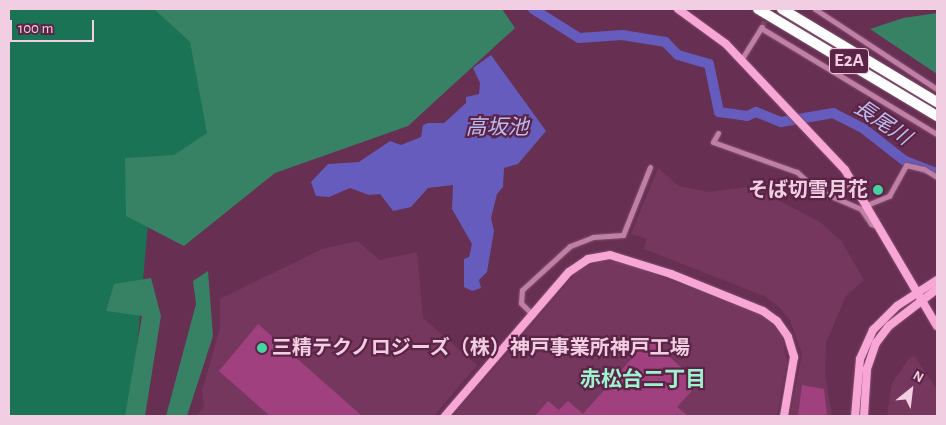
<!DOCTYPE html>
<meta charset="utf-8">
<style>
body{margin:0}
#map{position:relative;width:946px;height:425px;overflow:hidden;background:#672f52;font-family:"Alegreya Sans","Noto Sans JP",sans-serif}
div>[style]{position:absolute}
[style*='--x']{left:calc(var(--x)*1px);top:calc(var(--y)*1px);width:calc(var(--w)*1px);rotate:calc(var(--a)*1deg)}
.built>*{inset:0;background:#76375e}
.green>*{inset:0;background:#197354}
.forest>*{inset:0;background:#378164}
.water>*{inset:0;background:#655cbd}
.river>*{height:10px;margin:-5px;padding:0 5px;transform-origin:5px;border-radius:5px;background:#655cbd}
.building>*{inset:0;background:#a1407e}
.street-tunnel>*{height:5px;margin-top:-2.5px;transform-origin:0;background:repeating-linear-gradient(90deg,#7c4767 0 5px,transparent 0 7.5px)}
.roads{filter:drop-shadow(0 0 1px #834f6f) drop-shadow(0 0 1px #834f6f)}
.street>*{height:5px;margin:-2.5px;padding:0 2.5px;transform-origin:2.5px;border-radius:2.5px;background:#c07fa5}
.secondary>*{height:8px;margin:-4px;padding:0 4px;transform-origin:4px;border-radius:4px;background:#f8a6d5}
.highway>*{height:10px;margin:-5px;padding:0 5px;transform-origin:5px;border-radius:5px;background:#fff}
.dots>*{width:14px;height:14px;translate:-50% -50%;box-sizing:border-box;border:2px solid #5b2447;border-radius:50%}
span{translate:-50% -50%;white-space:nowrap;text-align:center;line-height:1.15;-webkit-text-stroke:4.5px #5b2447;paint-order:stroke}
.shield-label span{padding:1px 4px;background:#5b2447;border:1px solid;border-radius:4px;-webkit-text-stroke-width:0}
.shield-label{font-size:19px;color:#f1cee1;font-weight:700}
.poi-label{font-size:20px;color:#f1cee1;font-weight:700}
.right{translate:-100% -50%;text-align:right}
.left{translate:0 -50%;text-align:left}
.water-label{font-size:21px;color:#bcbcef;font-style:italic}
.neighbourhood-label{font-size:21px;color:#9df3cd;font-weight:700}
.frame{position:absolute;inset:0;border:10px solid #f1cee1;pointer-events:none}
.north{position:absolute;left:886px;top:365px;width:50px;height:50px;-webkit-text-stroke:4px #5b2447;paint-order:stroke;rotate:29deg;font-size:14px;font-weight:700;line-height:20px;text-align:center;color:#f1cee1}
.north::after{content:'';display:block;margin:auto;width:18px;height:22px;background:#f1cee1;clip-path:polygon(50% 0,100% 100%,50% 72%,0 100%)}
.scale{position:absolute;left:10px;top:20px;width:84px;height:22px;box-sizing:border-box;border:2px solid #f1cee1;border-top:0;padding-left:6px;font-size:15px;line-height:18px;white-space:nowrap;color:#f1cee1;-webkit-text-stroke:4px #5b2447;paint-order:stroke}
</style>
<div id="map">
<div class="built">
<div style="clip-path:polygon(658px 168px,679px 186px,709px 192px,746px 187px,776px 199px,820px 222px,842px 242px,864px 280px,846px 296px,826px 343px,825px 374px,832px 416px,790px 416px,802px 354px,790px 320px,778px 306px,764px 296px,644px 249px,647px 239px,631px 234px)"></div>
<div style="clip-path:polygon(357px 241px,380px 260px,417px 252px,423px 318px,477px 365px,434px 416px,197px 416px,204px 407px,202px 391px,220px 329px,220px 299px,322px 249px)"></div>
<div style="clip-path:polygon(620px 261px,760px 315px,774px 326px,782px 337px,787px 363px,777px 416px,453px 416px,577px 272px,597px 262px)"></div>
<div style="clip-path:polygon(910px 357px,915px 357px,937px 389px,937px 416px,887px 416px,892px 383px)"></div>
</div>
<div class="green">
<div style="clip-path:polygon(9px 9px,185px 9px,253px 137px,153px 168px,131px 416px,9px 416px)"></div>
</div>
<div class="forest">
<div style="clip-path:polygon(154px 9px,502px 9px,515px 28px,408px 126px,275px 173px,184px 246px,126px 216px,125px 158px,174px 155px,207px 133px,190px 42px)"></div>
<div style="clip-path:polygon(937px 13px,937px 74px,870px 29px,903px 18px)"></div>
<div style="clip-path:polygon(208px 271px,213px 336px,187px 416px,166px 416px,196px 304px,193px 281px)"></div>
<div style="clip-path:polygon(151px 278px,161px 316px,145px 416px,125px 416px,142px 316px,106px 311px,114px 284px)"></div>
</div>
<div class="water">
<div style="clip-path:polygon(491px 55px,546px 131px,518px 164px,504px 168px,503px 187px,497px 194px,491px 218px,494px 231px,487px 272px,479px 280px,481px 288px,472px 291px,464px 287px,464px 259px,469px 257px,472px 244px,452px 209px,453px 185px,428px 188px,411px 207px,393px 211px,380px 194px,369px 195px,350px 188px,329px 197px,316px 196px,311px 182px,328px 164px,359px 162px,390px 141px,401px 145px,421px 137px,423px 125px,428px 123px,444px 123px,466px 103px,466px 97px,479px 94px,480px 83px,473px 68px)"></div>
</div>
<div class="river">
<div style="--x:533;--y:9;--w:54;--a:32.2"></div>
<div style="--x:579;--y:38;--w:43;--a:-4"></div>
<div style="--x:622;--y:35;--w:44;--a:9.2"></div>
<div style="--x:665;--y:42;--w:18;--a:45"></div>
<div style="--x:678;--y:55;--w:32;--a:16"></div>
<div style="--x:709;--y:64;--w:49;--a:78.2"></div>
<div style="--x:719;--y:112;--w:28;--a:8"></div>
<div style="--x:747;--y:116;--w:10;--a:-24"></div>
<div style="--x:756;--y:112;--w:27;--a:22"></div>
<div style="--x:781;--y:122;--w:53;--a:-9.8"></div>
<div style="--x:833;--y:113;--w:35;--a:27"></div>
<div style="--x:864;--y:129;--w:52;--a:38"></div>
<div style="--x:905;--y:161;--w:34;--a:21"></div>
</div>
<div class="building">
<div style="clip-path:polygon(258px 324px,362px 416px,270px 416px,219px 371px)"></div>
<div style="clip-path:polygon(649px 339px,699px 383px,677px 407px,688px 416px,535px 416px,548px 401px,559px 410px,568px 401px,583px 414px)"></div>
<div style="clip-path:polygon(802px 385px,824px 389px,827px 416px,798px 416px)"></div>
</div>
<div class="street-tunnel">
<div style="--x:763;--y:26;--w:17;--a:-77"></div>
</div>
<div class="roads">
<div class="street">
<div style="--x:815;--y:9;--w:146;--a:33.3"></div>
<div style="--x:761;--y:28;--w:205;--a:31.1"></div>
<div style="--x:741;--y:60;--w:39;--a:-58"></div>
<div style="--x:718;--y:133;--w:10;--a:119"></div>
<div style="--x:713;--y:142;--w:89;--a:19.7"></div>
<div style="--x:797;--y:172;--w:27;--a:42"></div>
<div style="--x:817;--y:190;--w:48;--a:23.4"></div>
<div style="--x:861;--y:209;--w:18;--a:56"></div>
<div style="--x:871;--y:224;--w:9;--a:21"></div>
<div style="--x:833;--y:196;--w:25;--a:-40"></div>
<div style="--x:869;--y:204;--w:22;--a:-22"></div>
<div style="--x:889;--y:196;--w:35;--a:-61"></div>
<div style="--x:906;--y:165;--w:18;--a:13"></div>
<div style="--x:924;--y:169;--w:15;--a:32"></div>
<div style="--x:533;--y:315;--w:17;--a:-135"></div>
<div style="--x:521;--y:303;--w:13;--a:-86"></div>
<div style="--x:522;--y:290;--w:65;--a:-42.5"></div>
<div style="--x:570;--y:246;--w:25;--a:-21"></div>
<div style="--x:593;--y:237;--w:30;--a:-4"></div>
<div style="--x:623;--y:235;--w:73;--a:-68.3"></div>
</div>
<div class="secondary">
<div style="--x:678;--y:9;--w:59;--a:36.1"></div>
<div style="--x:726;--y:44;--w:173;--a:46.6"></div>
<div style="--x:845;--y:170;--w:181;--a:59.5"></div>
<div style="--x:445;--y:416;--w:190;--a:-49.3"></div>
<div style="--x:569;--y:272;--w:23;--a:-34"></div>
<div style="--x:588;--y:259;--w:22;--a:-10"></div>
<div style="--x:610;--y:255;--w:64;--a:17.3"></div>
<div style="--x:671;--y:274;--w:99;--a:21.9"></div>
<div style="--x:763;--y:311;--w:17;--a:36"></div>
<div style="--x:777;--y:321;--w:19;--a:55"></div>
<div style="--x:788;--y:337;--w:21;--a:73"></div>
<div style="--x:794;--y:357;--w:60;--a:99.6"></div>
<div style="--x:855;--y:416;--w:57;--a:-85"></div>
<div style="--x:860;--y:359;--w:32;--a:-66"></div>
<div style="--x:873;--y:330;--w:34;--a:-45"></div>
<div style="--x:897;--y:306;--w:48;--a:-33"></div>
<div style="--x:864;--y:416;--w:47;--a:-86.3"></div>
<div style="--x:867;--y:369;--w:28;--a:-71"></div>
<div style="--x:876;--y:343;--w:21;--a:-53"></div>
<div style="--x:889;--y:326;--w:61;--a:-37.6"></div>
</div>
<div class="highway">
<div style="--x:758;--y:9;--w:209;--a:30.9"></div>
<div style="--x:782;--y:9;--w:181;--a:31"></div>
</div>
</div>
<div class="dots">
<div style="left:878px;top:190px;background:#45d49f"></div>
<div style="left:262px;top:348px;background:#45d49f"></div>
</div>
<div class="shield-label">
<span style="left:849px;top:61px">E2A</span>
</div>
<div class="poi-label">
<span class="right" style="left:868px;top:190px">そば切雪月花</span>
<span class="left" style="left:272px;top:348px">三精テクノロジーズ（株）神戸事業所神戸工場</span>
</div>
<div class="water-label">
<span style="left:882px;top:123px;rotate:34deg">長尾川</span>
<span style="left:497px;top:128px">高坂池</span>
</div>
<div class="neighbourhood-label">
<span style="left:643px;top:380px">赤松台二丁目</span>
</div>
<div class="frame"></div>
<div class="north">N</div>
<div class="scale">100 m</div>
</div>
